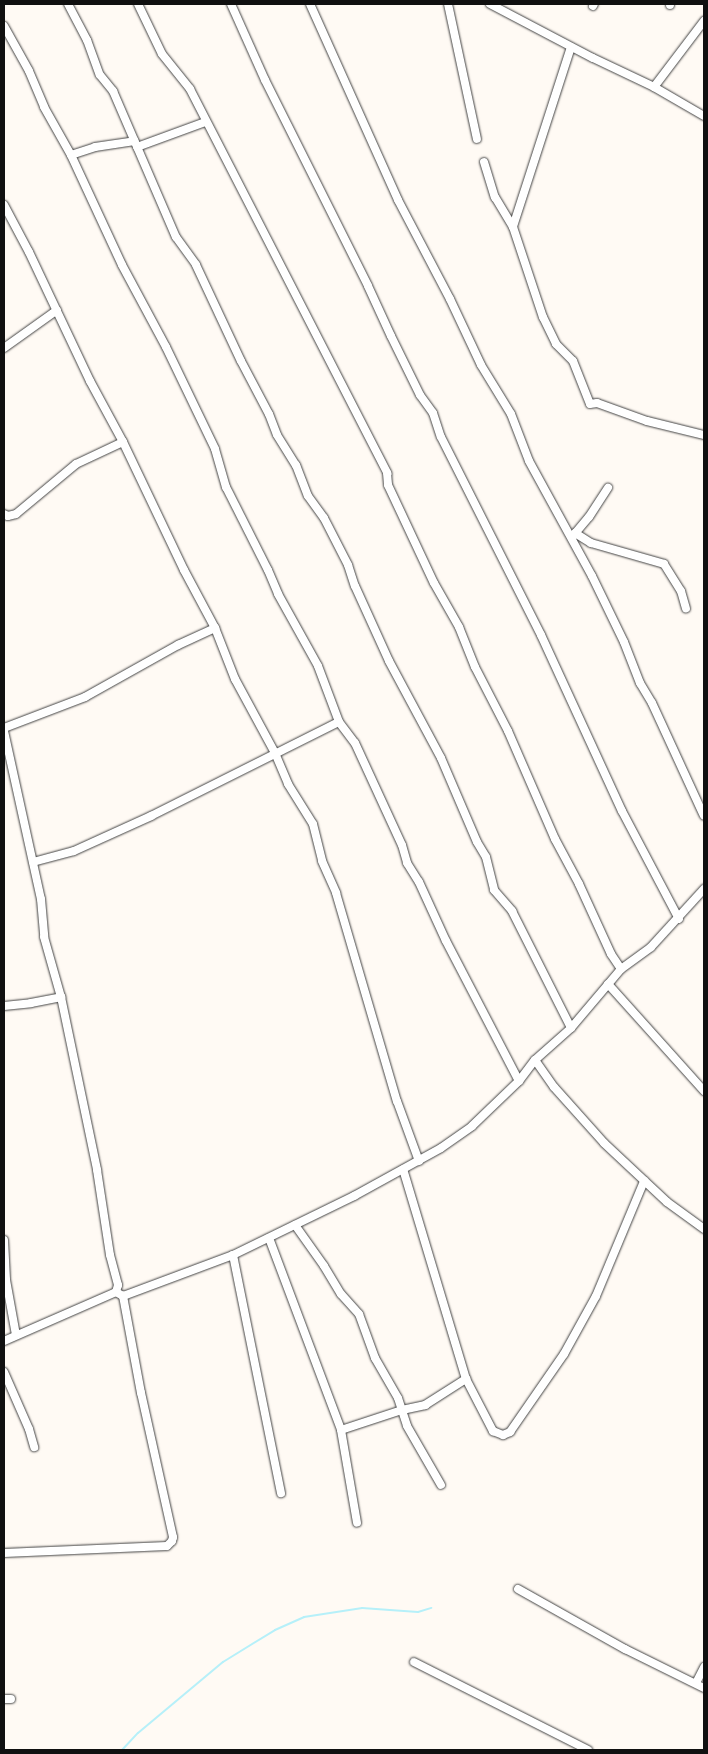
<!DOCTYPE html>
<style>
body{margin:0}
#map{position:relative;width:708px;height:1754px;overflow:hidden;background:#fffaf4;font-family:"IBM Plex Serif",serif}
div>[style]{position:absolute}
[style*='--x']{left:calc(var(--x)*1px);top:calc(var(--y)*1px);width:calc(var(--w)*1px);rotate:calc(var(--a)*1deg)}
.stream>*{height:2px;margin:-1px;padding:0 1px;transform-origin:1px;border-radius:1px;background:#b6f0f9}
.roads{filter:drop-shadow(0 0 1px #434343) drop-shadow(0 0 1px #434343)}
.street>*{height:8px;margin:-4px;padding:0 4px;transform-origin:4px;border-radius:4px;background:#fff}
span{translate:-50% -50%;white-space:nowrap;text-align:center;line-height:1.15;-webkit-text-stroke:5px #fff;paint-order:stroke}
.frame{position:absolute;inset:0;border:5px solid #101010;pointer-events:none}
</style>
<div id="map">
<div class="stream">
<div style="--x:122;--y:1750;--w:23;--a:-47"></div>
<div style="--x:138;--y:1733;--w:111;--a:-39.9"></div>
<div style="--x:223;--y:1662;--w:61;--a:-31.6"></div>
<div style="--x:275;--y:1630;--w:32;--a:-24"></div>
<div style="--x:304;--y:1617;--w:59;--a:-8.8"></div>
<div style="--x:362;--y:1608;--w:56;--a:4.1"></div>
<div style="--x:418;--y:1612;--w:14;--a:-17"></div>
</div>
<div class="roads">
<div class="street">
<div style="--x:68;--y:4;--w:41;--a:62.2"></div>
<div style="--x:87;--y:40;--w:37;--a:70"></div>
<div style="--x:100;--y:75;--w:21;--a:51"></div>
<div style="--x:113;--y:91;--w:159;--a:66.7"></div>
<div style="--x:176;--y:237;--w:34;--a:54"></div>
<div style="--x:196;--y:265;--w:106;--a:64.9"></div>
<div style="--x:241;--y:361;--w:60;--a:62.2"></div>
<div style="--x:269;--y:414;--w:22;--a:69"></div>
<div style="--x:277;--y:435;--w:36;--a:58"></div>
<div style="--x:296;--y:465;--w:33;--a:69"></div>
<div style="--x:308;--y:496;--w:27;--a:54"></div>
<div style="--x:324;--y:518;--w:53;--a:62.9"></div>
<div style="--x:348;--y:565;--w:22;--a:72"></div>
<div style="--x:355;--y:586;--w:82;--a:65.6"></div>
<div style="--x:389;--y:661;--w:110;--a:61.8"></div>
<div style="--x:441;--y:758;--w:91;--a:66.8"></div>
<div style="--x:477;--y:842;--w:17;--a:59"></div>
<div style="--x:486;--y:857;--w:34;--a:76"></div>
<div style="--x:494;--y:890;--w:28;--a:49"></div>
<div style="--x:512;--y:911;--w:131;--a:63.2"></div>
<div style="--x:138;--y:4;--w:55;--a:64.4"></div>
<div style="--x:162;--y:54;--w:45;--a:51.3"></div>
<div style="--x:190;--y:89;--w:432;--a:62.8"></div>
<div style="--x:387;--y:473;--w:12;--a:85"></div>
<div style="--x:388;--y:485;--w:108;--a:64.9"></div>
<div style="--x:434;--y:583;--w:51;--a:60.4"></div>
<div style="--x:459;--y:627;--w:43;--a:68.2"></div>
<div style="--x:475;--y:667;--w:72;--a:62.7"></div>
<div style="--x:508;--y:731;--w:118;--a:66.5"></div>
<div style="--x:555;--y:839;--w:51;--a:61.9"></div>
<div style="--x:579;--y:884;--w:77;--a:65.4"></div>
<div style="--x:611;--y:954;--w:18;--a:56"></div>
<div style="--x:231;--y:4;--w:83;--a:65.9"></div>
<div style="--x:265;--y:80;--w:230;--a:63.4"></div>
<div style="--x:368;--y:286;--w:55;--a:65.3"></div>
<div style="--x:391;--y:336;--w:66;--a:63.8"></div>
<div style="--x:420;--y:395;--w:22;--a:54"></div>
<div style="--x:433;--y:413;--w:25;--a:72"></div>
<div style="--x:441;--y:437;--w:222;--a:63.2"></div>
<div style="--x:541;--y:635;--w:194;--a:65.3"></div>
<div style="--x:622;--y:811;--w:122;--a:62.2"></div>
<div style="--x:310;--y:4;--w:215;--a:65.8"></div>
<div style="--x:398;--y:200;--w:112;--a:62.3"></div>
<div style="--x:450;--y:299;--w:73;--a:64.8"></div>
<div style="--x:481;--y:365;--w:57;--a:58.5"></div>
<div style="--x:511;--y:414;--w:50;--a:69"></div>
<div style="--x:529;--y:461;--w:131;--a:61.3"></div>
<div style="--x:592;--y:576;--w:73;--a:64.1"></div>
<div style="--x:624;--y:642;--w:44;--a:68.7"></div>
<div style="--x:640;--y:683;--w:23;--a:59"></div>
<div style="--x:652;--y:703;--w:124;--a:65.3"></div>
<div style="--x:448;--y:4;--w:138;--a:77.9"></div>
<div style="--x:490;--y:4;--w:116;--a:27.7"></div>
<div style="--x:593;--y:58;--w:68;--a:25.4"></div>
<div style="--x:654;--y:87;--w:58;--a:30.1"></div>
<div style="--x:670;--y:5;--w:1;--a:-90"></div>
<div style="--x:593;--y:6;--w:2;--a:-63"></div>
<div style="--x:4;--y:26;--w:51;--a:60.9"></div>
<div style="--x:29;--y:71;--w:39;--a:67"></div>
<div style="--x:44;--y:107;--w:55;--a:60.6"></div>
<div style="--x:71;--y:155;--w:121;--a:65.1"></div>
<div style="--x:122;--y:265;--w:93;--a:61.8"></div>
<div style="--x:166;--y:347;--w:113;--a:64.3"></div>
<div style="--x:215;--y:449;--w:40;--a:74"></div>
<div style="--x:226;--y:487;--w:93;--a:63.2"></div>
<div style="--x:268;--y:570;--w:26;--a:67"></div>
<div style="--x:278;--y:594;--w:82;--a:60.9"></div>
<div style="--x:318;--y:666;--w:60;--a:69.4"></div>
<div style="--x:339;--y:722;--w:26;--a:53"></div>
<div style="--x:355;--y:743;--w:112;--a:65.3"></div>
<div style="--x:402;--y:845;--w:19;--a:74"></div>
<div style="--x:407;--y:863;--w:22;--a:58"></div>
<div style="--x:419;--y:882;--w:65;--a:65.4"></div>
<div style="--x:446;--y:941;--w:158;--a:62.5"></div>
<div style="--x:571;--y:47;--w:189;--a:107.9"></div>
<div style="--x:513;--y:227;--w:95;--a:71.6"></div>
<div style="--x:543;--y:317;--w:30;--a:64"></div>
<div style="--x:556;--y:344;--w:24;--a:45"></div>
<div style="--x:573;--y:361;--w:46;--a:68.4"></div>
<div style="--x:590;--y:404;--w:7;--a:-8"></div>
<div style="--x:597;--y:403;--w:53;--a:19.8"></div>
<div style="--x:647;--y:421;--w:59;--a:13.8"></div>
<div style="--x:654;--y:87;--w:83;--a:-52.9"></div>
<div style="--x:137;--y:147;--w:72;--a:-20.2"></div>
<div style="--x:71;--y:155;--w:25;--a:-18"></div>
<div style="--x:95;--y:147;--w:40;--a:-8.5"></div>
<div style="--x:484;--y:162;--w:37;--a:73"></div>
<div style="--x:495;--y:197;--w:35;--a:59"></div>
<div style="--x:4;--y:205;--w:53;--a:62"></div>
<div style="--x:29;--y:252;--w:143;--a:64.7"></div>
<div style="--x:90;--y:381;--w:69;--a:61.6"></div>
<div style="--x:123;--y:442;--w:142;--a:64.5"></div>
<div style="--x:184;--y:570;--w:66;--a:61.9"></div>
<div style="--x:215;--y:628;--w:55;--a:68.6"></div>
<div style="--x:235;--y:679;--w:84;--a:61.6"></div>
<div style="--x:275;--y:753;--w:34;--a:67"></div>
<div style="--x:288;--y:784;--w:47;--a:58"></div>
<div style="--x:313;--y:824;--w:38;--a:76"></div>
<div style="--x:322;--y:861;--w:35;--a:66"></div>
<div style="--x:336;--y:893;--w:217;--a:73.7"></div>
<div style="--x:397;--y:1101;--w:64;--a:69.9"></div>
<div style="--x:4;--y:348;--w:65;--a:-35.6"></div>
<div style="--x:4;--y:514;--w:4;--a:27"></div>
<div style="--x:8;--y:516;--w:8;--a:-14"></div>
<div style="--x:16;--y:514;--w:78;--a:-39.8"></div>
<div style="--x:76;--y:464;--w:52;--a:-25.1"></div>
<div style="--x:575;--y:533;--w:19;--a:32"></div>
<div style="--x:591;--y:543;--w:76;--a:16"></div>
<div style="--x:664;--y:564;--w:32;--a:58"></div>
<div style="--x:681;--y:591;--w:18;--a:74"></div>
<div style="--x:572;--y:537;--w:26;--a:-50"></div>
<div style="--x:589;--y:517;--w:35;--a:-57"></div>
<div style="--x:4;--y:728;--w:87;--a:-20.9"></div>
<div style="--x:85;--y:697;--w:107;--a:-29.2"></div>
<div style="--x:178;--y:645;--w:41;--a:-24.7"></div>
<div style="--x:4;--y:731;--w:172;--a:77.6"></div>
<div style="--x:41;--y:899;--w:38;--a:85"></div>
<div style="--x:44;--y:937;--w:62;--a:74.2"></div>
<div style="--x:61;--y:997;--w:177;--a:78.2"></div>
<div style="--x:97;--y:1170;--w:86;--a:81.3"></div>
<div style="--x:110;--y:1255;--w:31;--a:75"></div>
<div style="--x:118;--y:1285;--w:7;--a:106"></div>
<div style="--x:33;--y:862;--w:42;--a:-15"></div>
<div style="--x:74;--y:851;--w:85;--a:-24.4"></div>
<div style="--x:151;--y:816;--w:210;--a:-26.6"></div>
<div style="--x:608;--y:984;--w:144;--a:48.1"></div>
<div style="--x:4;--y:1006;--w:27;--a:-6"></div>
<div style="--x:31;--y:1003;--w:31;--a:-11"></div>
<div style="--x:535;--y:1060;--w:33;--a:55"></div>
<div style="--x:554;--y:1087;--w:75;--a:48.2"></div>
<div style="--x:604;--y:1143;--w:86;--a:43.1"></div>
<div style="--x:667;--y:1202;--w:46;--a:36.1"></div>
<div style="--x:295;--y:1225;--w:50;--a:54.7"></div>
<div style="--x:324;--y:1266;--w:33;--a:59"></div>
<div style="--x:341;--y:1294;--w:27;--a:48"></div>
<div style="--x:359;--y:1314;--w:47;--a:70"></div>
<div style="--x:375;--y:1358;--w:46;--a:60.1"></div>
<div style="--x:398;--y:1398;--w:29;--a:72"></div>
<div style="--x:407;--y:1426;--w:68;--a:60"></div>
<div style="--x:269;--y:1238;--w:205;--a:69.4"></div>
<div style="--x:341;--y:1430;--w:94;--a:80.2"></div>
<div style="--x:4;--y:1240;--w:40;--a:87.1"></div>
<div style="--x:6;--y:1280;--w:56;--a:79.7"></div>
<div style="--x:233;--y:1255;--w:243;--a:78.6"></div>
<div style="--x:4;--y:1341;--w:122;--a:-23.6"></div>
<div style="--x:116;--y:1292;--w:8;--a:30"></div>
<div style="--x:123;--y:1296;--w:117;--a:-20.4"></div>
<div style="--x:233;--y:1255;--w:135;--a:-26"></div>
<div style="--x:354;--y:1196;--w:99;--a:-28.9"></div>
<div style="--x:441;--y:1148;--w:38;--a:-35"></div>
<div style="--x:472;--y:1126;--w:65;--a:-43.8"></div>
<div style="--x:519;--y:1081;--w:26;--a:-53"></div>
<div style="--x:535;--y:1060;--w:48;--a:-41.6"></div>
<div style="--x:571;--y:1028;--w:77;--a:-49.7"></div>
<div style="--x:621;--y:969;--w:37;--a:-36"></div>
<div style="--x:651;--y:947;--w:79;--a:-47.6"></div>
<div style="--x:4;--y:1372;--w:62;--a:66.3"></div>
<div style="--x:29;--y:1429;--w:19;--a:74"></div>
<div style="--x:466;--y:1379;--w:59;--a:62.6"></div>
<div style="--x:493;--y:1431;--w:11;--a:22"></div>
<div style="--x:503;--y:1435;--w:8;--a:-23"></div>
<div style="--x:510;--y:1432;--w:95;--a:-55.3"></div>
<div style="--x:564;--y:1354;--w:66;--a:-61.1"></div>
<div style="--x:596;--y:1296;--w:125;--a:-67.3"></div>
<div style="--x:341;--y:1430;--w:64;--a:-18.2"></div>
<div style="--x:402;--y:1410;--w:24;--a:-12"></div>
<div style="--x:425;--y:1405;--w:49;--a:-32.4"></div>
<div style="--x:466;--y:1379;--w:219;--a:-106.7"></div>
<div style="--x:4;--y:1553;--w:163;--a:-2.5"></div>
<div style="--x:167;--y:1546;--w:7;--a:-45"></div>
<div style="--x:172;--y:1541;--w:4;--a:-76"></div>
<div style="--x:173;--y:1537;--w:148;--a:-102.5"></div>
<div style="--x:141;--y:1393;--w:99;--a:-100.5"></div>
<div style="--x:518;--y:1589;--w:123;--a:29.3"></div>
<div style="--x:625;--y:1649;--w:88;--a:26.3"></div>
<div style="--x:414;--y:1662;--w:195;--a:26.8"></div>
<div style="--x:696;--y:1683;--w:18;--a:-63"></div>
<div style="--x:4;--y:1699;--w:7;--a:0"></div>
</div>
</div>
<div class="frame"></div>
</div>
